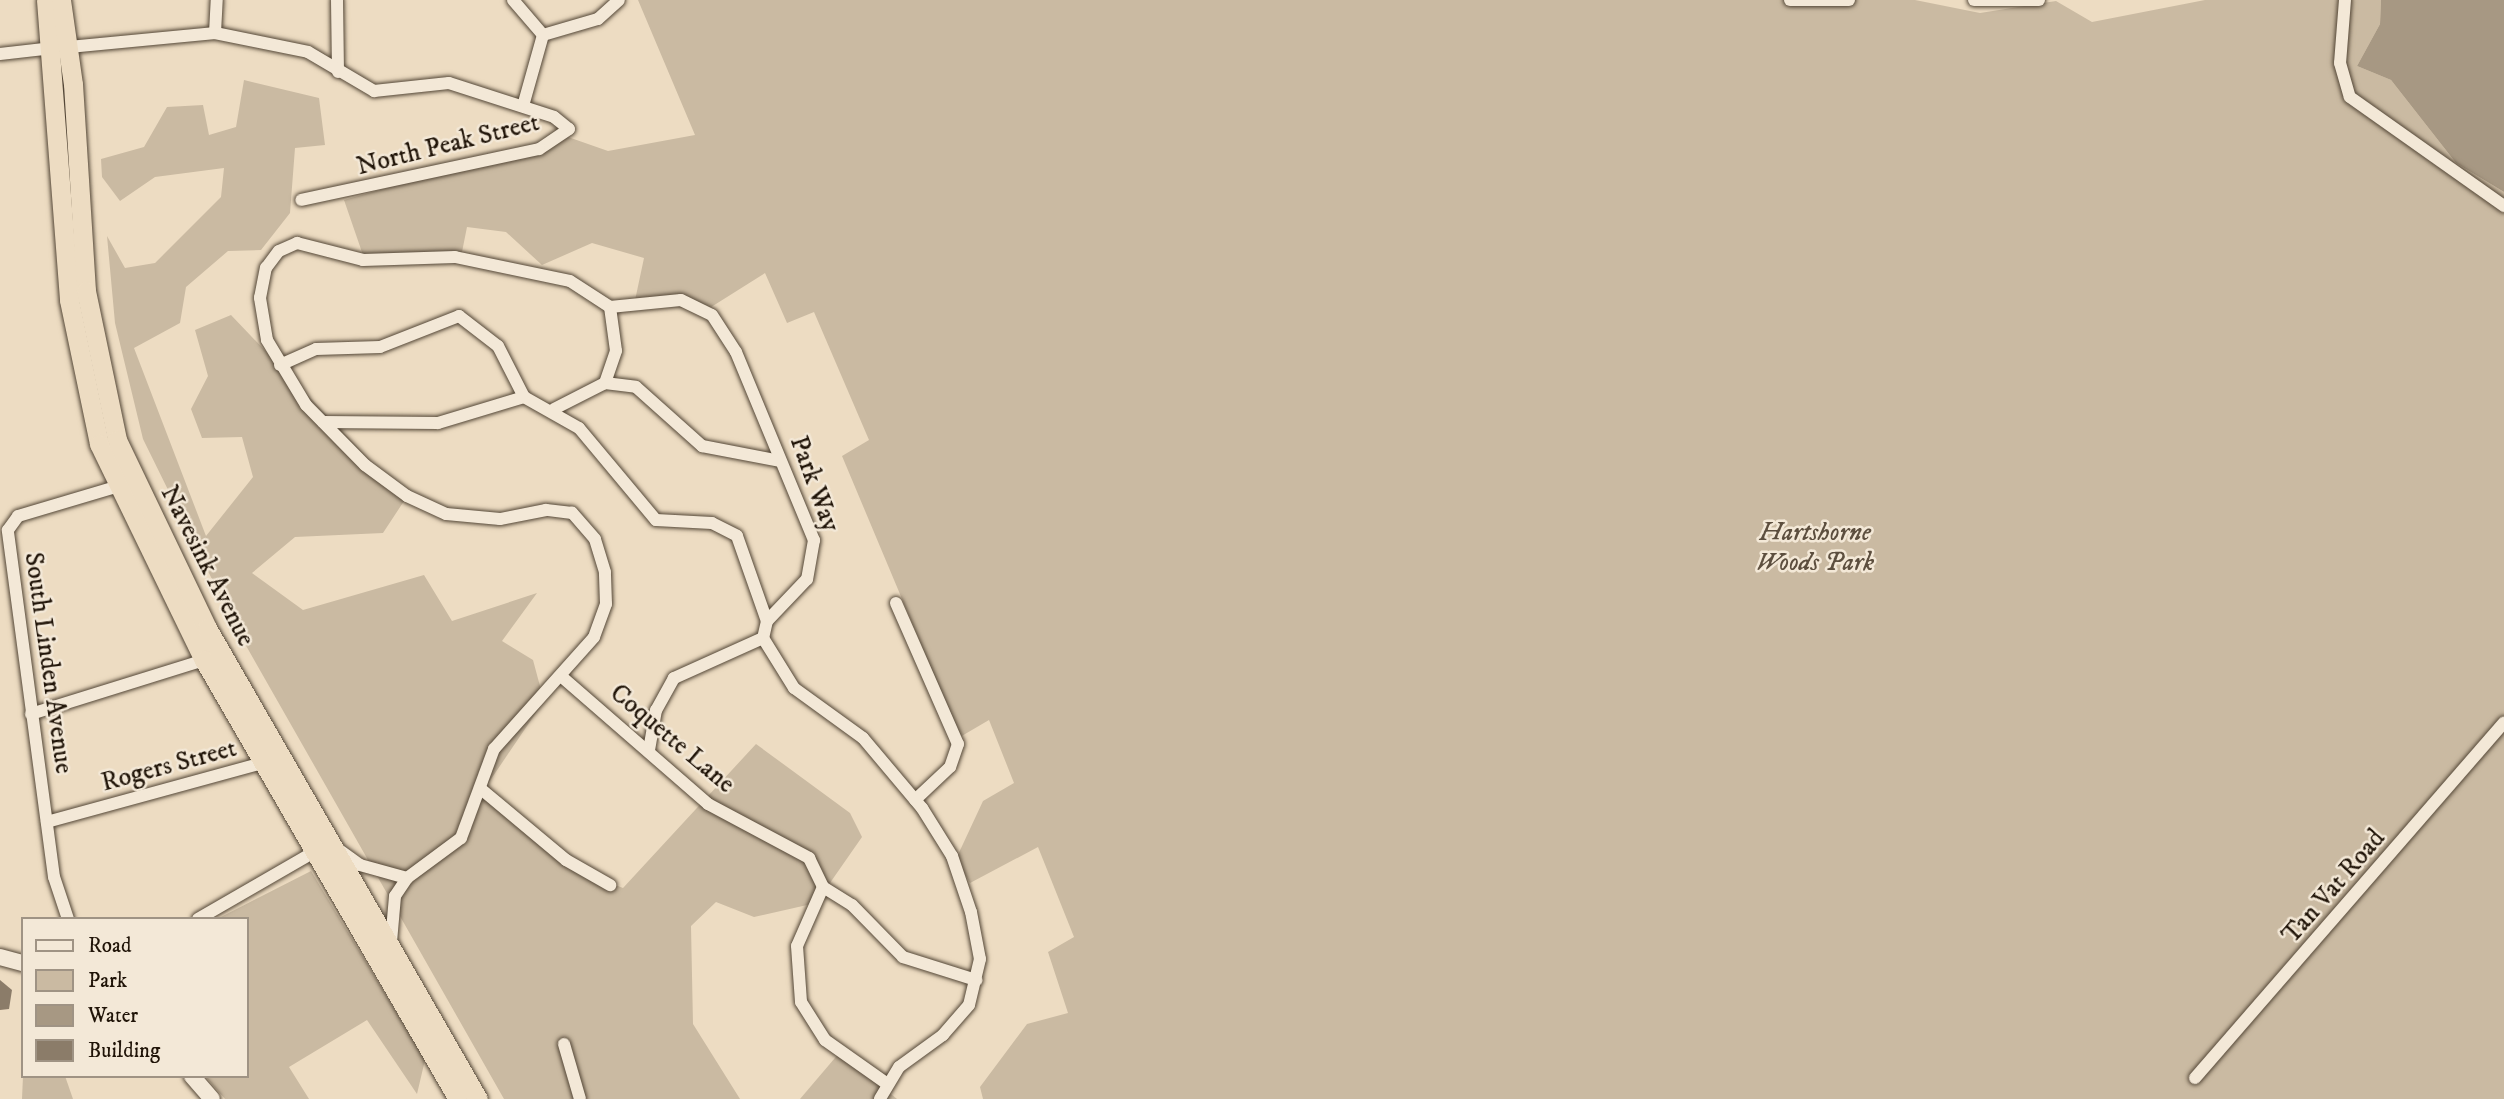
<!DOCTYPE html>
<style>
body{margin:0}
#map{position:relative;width:2504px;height:1099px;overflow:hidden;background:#eddcc2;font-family:"IM FELL DW Pica",serif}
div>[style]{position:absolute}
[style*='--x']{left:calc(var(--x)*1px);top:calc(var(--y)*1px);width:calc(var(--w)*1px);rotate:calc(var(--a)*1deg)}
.green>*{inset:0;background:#cabaa2}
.water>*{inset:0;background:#a79883}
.building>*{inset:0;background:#8b7c69}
.roads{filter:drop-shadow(0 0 2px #534636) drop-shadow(0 0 2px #534636)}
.minor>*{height:12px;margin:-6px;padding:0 6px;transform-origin:6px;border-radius:6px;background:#f3e8d7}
.tertiary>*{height:16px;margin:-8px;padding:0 8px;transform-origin:8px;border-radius:8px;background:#f3e8d7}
.trunk>*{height:19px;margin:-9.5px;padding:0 9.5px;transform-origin:9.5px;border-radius:9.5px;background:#eddcc2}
span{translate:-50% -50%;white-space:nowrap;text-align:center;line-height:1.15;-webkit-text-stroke:5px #f3e8d7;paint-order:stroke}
.street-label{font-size:26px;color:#201408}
.park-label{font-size:26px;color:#5c4e3e;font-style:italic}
.legend{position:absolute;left:21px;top:917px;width:228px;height:161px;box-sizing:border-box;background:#f3e8d7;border:2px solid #9f9384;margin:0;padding:9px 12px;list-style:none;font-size:21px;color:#201408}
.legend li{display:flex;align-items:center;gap:14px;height:35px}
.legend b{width:35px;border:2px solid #9f9384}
</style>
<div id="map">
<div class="green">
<div style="clip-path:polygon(638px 0,1915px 0,1980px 13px,2056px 1px,2092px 22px,2205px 0,2381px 0,2380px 24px,2357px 66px,2391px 80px,2456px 163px,2504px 192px,2504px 1099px,983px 1099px,980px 1087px,1027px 1024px,1068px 1013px,1048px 952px,1074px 937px,1038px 847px,970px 883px,956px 859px,983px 801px,1014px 783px,989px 720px,960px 737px,842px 456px,869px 440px,814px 312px,787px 323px,765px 273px,708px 309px,634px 305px,644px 258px,592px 243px,542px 265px,506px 232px,467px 227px,461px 257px,364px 258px,344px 200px,568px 137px,608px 151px,695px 135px)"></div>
<div style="clip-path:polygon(244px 80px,319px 98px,325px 145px,295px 148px,290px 213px,261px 250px,228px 251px,186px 287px,180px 323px,134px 348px,206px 536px,253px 477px,242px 437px,202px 438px,191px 409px,208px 376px,195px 330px,231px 315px,406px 498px,383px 533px,295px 537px,252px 573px,303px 610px,424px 575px,452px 621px,537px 593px,502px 641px,533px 660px,544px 701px,487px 785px,568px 866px,623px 888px,756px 744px,850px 813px,862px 837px,816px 903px,754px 917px,716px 902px,691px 926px,693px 1024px,740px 1099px,504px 1099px,236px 628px,143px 439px,115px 323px,107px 236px,125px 268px,155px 263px,221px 197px,224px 168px,155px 177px,120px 201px,102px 177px,101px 159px,144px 147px,167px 107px,203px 105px,209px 135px,236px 127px)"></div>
<div style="clip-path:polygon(311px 871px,425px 1060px,417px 1094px,367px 1020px,289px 1067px,309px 1099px,225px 1099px,205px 1076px,247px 1076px,247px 919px,217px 919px)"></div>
<div style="clip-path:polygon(840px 1052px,897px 1099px,800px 1099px)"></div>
<div style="clip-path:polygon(23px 1076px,65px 1076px,73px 1099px,22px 1099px)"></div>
</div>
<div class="water">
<div style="clip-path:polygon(2381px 0,2504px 0,2504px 192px,2456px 163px,2391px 80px,2357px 66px,2380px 24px)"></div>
</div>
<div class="building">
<div style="clip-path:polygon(0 980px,12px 990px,9px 1009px,0 1010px)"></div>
</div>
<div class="roads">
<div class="minor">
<div style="--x:337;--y:0;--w:72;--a:89.2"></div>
<div style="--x:513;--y:0;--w:46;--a:49.4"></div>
<div style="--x:1790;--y:0;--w:59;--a:0"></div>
<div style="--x:1974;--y:0;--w:65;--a:0"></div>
<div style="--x:2345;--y:0;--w:63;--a:94.5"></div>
<div style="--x:2340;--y:63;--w:35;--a:74"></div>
<div style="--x:2350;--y:97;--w:189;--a:35.3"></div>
<div style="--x:215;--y:33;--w:33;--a:-87"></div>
<div style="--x:69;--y:47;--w:147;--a:-5.5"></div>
<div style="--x:215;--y:33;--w:95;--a:11.5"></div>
<div style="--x:308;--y:52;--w:77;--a:30.6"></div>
<div style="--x:374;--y:91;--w:75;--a:-6.1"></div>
<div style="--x:449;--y:83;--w:110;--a:17.9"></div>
<div style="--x:554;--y:117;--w:19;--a:39"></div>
<div style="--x:569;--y:129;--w:36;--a:146"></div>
<div style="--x:539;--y:149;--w:243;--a:167.9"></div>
<div style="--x:0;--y:54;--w:53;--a:-6.5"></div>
<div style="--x:523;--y:106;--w:74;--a:-74.3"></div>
<div style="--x:543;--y:35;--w:57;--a:-16.2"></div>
<div style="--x:598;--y:19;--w:28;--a:-42"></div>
<div style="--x:610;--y:307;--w:71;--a:-5.6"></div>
<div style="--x:681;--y:300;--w:34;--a:26"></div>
<div style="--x:712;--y:315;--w:44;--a:57"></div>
<div style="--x:736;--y:352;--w:204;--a:67.5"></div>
<div style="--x:814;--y:540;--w:40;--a:100"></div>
<div style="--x:807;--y:579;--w:58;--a:133.6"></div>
<div style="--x:767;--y:621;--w:17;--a:103"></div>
<div style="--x:763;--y:638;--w:98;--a:155.8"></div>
<div style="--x:674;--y:678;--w:37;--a:119"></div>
<div style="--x:656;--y:710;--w:41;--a:99.9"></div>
<div style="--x:280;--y:365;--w:39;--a:-24"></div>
<div style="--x:316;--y:349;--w:64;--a:-1.8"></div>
<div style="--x:380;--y:347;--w:85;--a:-21.4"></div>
<div style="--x:459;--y:316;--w:49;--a:37.6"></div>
<div style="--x:498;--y:346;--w:57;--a:63"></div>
<div style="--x:524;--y:397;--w:63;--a:29.4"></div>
<div style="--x:579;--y:428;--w:120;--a:50.1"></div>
<div style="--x:656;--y:520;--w:56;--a:3.1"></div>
<div style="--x:712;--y:523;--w:28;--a:27"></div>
<div style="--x:737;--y:536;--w:90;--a:70.6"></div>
<div style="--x:554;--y:409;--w:57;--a:-27"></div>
<div style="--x:605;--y:383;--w:31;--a:7"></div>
<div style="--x:636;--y:387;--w:89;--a:41.8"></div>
<div style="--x:702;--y:446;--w:79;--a:10.9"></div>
<div style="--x:323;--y:422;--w:115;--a:0.5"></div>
<div style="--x:438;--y:423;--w:90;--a:-16.8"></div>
<div style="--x:896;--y:603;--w:154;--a:66.3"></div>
<div style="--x:958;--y:744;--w:24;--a:109"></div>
<div style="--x:950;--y:767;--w:48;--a:136.7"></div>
<div style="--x:763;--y:638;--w:59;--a:58.2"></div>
<div style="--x:794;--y:688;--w:85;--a:35.9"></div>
<div style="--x:863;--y:738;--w:92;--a:49.9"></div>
<div style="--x:922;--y:808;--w:57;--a:58"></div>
<div style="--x:952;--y:856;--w:59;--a:71.3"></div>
<div style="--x:971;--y:912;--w:48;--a:79.2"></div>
<div style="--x:980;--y:959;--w:47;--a:103.4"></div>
<div style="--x:969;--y:1005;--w:40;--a:131"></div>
<div style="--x:943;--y:1035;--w:54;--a:144"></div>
<div style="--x:899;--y:1067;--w:37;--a:121"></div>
<div style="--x:562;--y:677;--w:194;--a:41"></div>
<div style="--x:708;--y:804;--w:115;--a:28.1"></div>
<div style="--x:809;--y:858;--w:32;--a:64"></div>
<div style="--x:823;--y:887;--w:64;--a:113.8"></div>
<div style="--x:797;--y:946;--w:56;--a:85.9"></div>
<div style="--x:801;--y:1002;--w:45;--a:57.7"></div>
<div style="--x:825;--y:1040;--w:75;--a:35.2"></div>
<div style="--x:31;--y:714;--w:181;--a:-17.3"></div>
<div style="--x:481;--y:789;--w:111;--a:39.9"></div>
<div style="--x:566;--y:860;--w:51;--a:29.6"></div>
<div style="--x:47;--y:822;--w:224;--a:-15.3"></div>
<div style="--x:338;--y:849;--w:27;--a:36"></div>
<div style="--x:360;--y:865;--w:49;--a:15.5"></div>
<div style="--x:823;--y:887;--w:34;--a:32"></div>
<div style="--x:852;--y:905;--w:73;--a:45.6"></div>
<div style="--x:903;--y:957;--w:77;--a:17.5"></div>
<div style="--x:68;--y:919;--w:44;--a:-108.4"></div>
<div style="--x:54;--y:877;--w:350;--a:-97.6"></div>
<div style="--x:8;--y:530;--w:17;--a:-54"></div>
<div style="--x:18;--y:516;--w:102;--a:-16.5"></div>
<div style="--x:198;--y:919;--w:134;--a:-30"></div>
<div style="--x:391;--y:942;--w:46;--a:-85"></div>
<div style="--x:395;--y:896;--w:22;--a:-56"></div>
<div style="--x:407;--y:878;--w:67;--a:-36.5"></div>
<div style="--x:461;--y:838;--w:95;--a:-69.7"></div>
<div style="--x:494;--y:749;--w:150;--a:-48.2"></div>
<div style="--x:594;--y:637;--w:35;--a:-70"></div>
<div style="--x:606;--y:604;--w:32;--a:-92"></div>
<div style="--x:605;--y:572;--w:34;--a:-107"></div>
<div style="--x:595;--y:539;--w:35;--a:-131"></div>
<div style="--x:572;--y:513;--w:26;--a:-173"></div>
<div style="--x:546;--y:510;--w:47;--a:168.9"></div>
<div style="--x:500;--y:519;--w:54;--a:-174.7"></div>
<div style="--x:446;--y:514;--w:43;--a:-155.2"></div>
<div style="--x:407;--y:496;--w:52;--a:-143.6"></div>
<div style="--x:365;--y:465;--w:84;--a:-134.5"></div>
<div style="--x:306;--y:405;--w:76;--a:-121"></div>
<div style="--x:267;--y:340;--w:43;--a:-99.5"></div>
<div style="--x:260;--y:298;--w:31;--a:-79"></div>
<div style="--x:266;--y:268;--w:21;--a:-53"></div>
<div style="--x:279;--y:251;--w:20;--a:-24"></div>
<div style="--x:297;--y:243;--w:68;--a:14.4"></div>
<div style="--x:363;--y:260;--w:92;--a:-1.9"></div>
<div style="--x:455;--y:257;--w:117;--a:11.8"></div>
<div style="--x:570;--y:281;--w:48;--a:33"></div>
<div style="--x:610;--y:307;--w:44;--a:82.2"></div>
<div style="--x:616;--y:351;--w:34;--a:109"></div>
<div style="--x:564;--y:1044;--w:57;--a:73.8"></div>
<div style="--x:2195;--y:1078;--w:471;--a:-49"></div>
</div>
<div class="tertiary">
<div style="--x:0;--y:957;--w:24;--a:15"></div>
<div style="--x:192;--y:1076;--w:30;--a:49"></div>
</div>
<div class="trunk">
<div style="--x:46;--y:0;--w:301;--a:85.6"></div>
<div style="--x:69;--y:300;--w:147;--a:78.2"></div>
<div style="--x:99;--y:444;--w:240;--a:64.1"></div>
<div style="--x:204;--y:660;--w:507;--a:59.95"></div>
<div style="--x:61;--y:0;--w:85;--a:81.9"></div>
<div style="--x:73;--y:84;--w:207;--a:86.4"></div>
<div style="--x:86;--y:291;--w:152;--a:78.2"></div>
<div style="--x:117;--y:440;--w:208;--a:64.4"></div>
<div style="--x:207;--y:628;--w:543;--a:60.09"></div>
</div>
</div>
<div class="street-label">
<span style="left:448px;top:145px;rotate:-14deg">North Peak Street</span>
<span style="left:814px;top:484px;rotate:70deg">Park Way</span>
<span style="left:207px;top:566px;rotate:63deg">Navesink Avenue</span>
<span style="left:48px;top:663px;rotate:82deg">South Linden Avenue</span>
<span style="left:672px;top:739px;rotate:40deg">Coquette Lane</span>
<span style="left:169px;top:766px;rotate:-15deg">Rogers Street</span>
<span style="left:2334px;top:887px;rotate:-49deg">Tan Vat Road</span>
</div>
<div class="park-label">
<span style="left:1815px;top:548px">Hartshorne<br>Woods Park</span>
</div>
<ul class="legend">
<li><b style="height:9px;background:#f3e8d7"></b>Road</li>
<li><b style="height:19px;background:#cabaa2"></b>Park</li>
<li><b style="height:19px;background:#a79883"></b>Water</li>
<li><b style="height:19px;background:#8b7c69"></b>Building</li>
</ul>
</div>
